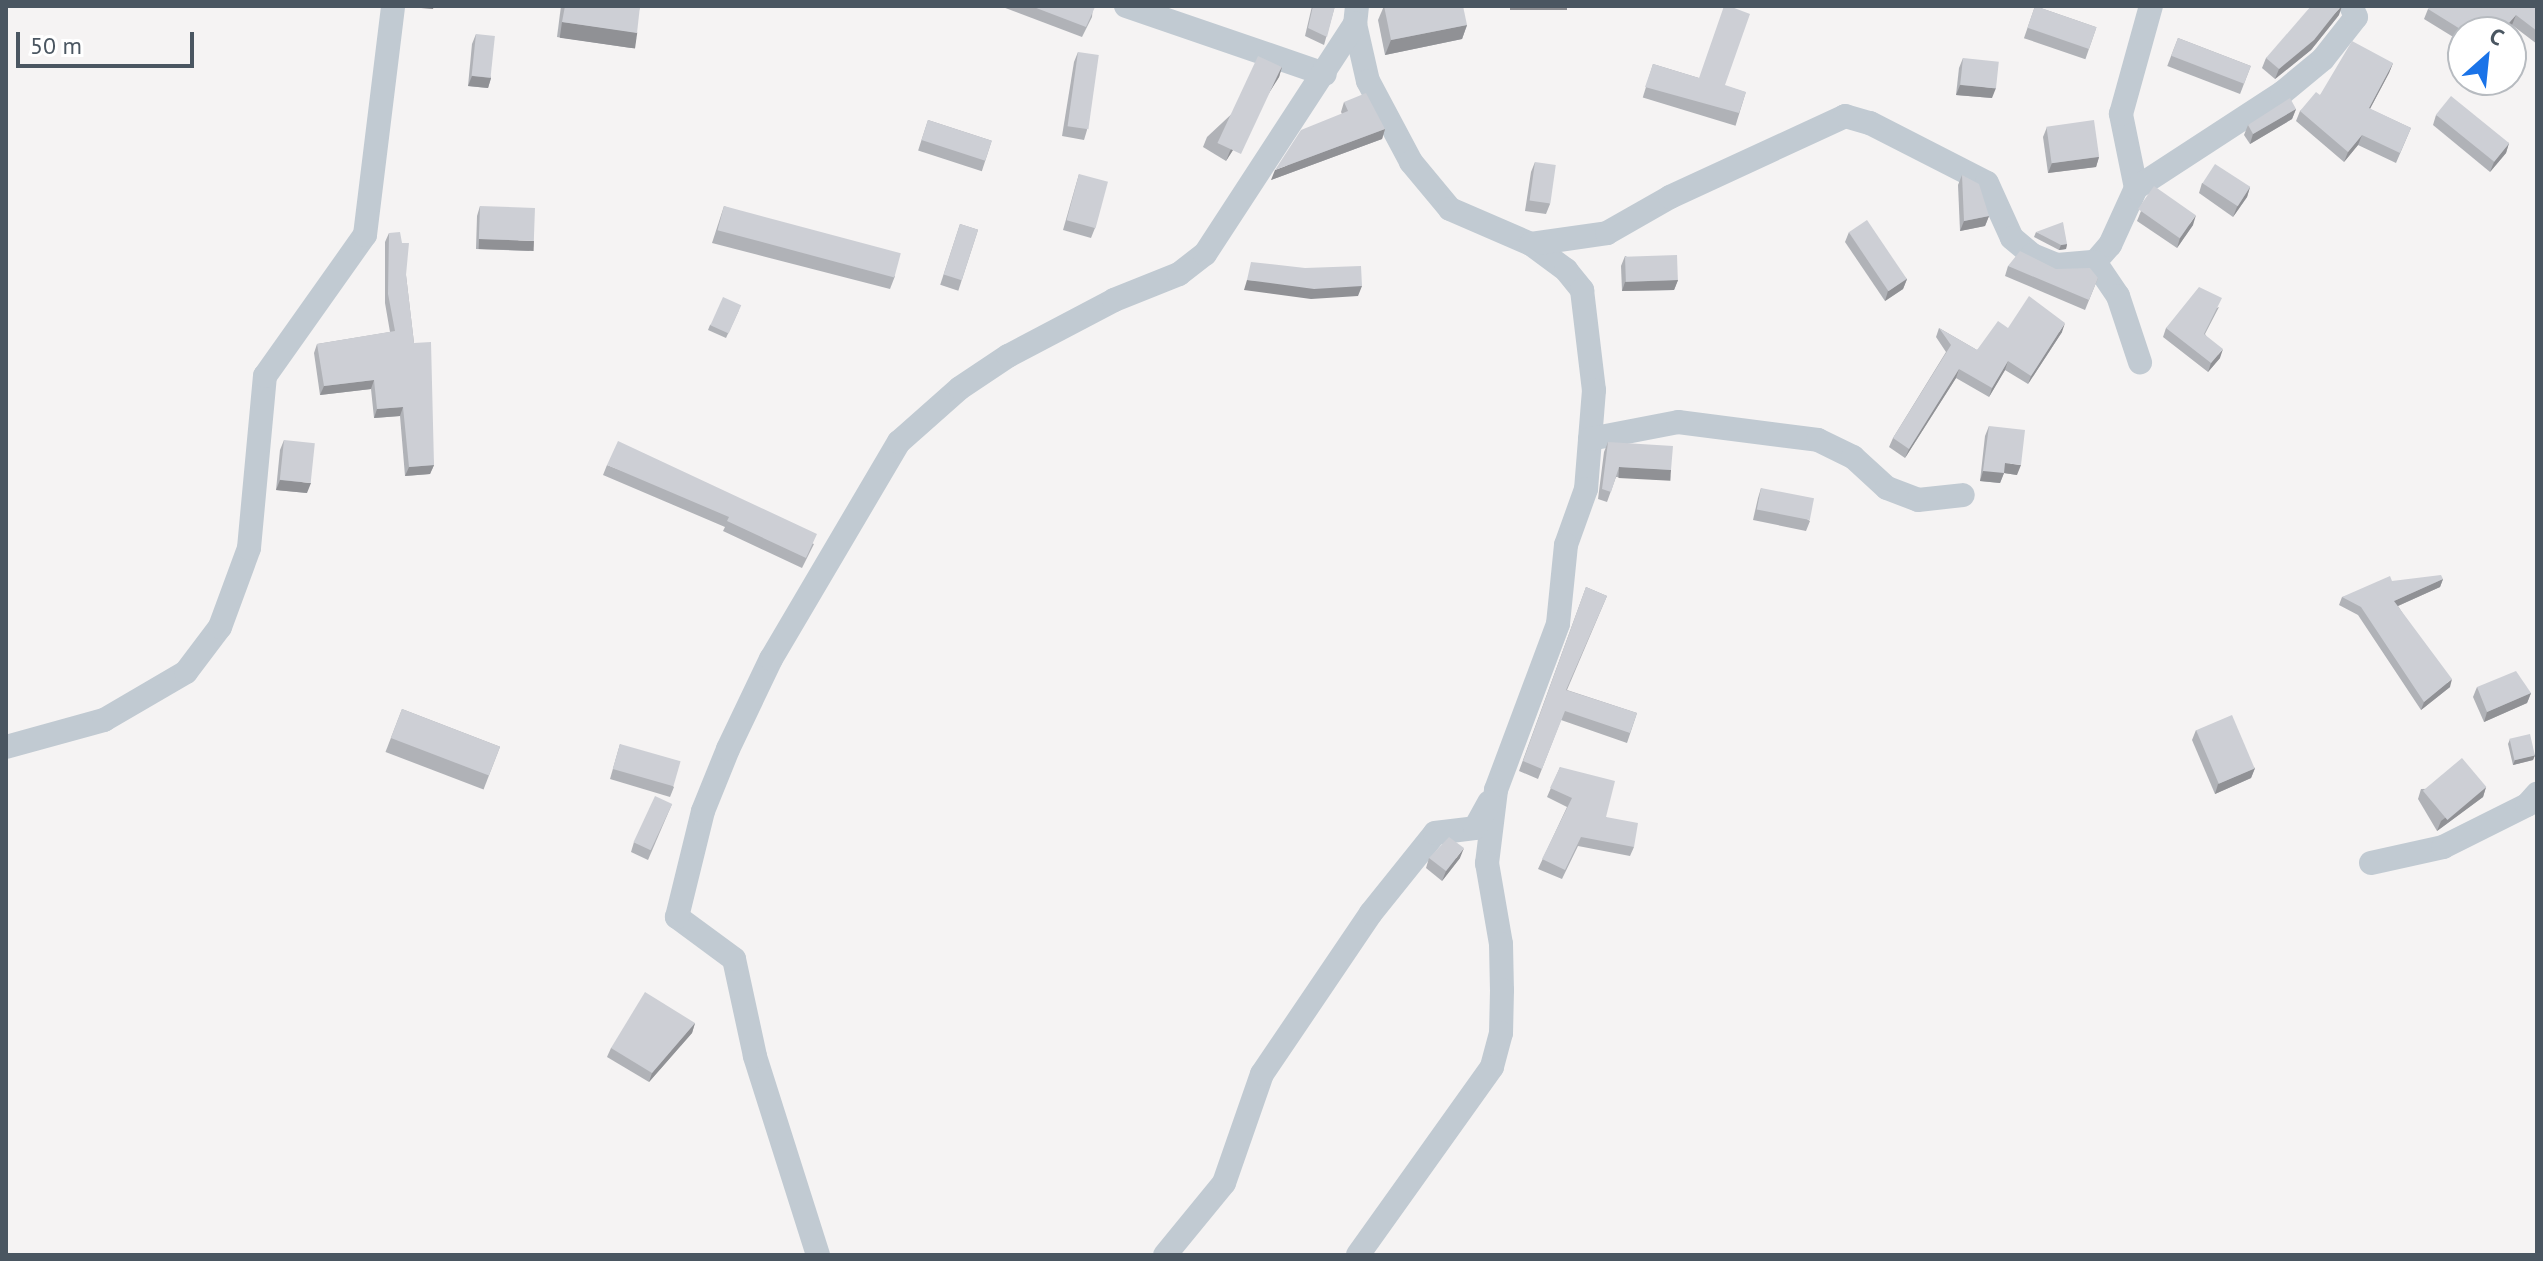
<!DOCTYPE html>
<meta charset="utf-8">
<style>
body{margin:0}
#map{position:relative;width:2543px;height:1261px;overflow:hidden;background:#f5f3f3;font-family:"PT Sans",sans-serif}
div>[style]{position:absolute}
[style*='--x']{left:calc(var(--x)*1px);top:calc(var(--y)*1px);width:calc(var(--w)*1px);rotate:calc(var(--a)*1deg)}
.minor>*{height:24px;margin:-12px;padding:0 12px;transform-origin:12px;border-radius:12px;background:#c1cad2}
.wall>*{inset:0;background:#b0b2b7;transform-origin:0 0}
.shaded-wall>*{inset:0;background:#909195;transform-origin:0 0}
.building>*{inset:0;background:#cdcfd5;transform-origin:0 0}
span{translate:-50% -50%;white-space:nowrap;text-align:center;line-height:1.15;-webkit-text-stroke:6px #fff;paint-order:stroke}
.frame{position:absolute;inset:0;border:8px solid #4a5661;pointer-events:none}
.north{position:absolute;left:2447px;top:16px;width:80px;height:80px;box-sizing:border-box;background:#fff;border:2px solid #b7bbc0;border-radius:50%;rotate:27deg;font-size:22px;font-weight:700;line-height:32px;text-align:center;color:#4a5661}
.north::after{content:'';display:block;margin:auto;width:28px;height:36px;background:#1a73e8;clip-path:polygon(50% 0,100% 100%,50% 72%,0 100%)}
.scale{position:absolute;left:16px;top:32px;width:178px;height:36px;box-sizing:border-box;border:4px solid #4a5661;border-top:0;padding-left:10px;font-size:24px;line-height:28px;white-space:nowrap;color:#4a5661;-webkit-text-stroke:6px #fff;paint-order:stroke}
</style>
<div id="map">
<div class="minor">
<div style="--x:1126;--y:6;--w:210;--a:18.9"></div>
<div style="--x:1357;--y:6;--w:18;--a:96"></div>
<div style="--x:1355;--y:24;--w:58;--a:77.2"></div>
<div style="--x:1368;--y:81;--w:92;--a:62"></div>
<div style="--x:1411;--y:162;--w:61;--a:50.3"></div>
<div style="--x:1450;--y:209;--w:88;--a:23.4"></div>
<div style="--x:1531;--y:244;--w:44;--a:36.6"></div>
<div style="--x:1566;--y:270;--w:26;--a:51"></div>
<div style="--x:1582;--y:290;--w:101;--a:83.2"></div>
<div style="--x:1594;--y:390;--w:99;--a:94.6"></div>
<div style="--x:1586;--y:489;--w:59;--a:109.7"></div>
<div style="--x:1566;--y:545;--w:79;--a:95.8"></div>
<div style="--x:1558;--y:624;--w:177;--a:110.5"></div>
<div style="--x:1496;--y:790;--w:74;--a:97"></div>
<div style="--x:1487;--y:863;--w:82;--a:80.2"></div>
<div style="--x:1501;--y:944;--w:46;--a:88.8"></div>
<div style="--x:1502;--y:990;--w:43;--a:91.3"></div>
<div style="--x:1501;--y:1033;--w:35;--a:105"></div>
<div style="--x:1492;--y:1067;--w:231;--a:125.5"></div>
<div style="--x:2136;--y:188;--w:76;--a:-101.5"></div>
<div style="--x:2121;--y:114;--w:112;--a:-74.5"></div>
<div style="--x:1531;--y:244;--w:77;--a:-8.2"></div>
<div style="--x:1607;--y:233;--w:73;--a:-29.7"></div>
<div style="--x:1670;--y:197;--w:193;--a:-24.8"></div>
<div style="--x:1845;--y:116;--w:26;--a:16"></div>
<div style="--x:1870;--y:123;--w:131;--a:27.1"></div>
<div style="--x:1987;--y:183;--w:60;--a:65.6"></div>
<div style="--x:2012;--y:238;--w:26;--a:40"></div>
<div style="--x:2032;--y:255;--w:27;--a:22"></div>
<div style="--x:2057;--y:265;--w:38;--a:-5"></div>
<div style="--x:2095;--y:262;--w:23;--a:-49"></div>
<div style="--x:2110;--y:245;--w:63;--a:-65.5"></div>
<div style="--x:2136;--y:188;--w:174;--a:-33.1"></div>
<div style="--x:2282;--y:93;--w:53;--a:-39.7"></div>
<div style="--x:2323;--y:59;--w:53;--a:-51.8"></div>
<div style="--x:2356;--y:17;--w:12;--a:-114"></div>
<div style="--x:2095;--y:262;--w:41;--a:55.9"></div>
<div style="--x:2118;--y:296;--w:70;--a:71.6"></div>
<div style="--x:1590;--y:439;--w:90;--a:-10.9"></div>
<div style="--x:1678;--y:422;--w:141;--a:7.3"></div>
<div style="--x:1818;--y:440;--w:39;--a:26"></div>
<div style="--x:1853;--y:457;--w:46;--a:42.4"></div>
<div style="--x:1887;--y:488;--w:33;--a:21"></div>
<div style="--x:1918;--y:500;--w:45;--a:-6.3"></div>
<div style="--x:6;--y:747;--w:102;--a:-15.4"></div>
<div style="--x:104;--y:720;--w:95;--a:-30.3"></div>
<div style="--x:186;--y:672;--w:56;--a:-52.9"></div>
<div style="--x:220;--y:627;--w:84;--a:-69.8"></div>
<div style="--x:249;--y:548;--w:173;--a:-84.7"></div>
<div style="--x:265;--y:376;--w:173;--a:-54.7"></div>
<div style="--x:365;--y:235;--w:231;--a:-83"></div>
<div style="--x:2371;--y:863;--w:74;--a:-12.5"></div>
<div style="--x:2443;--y:847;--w:94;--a:-26.6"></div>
<div style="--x:2527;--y:805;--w:15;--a:-48"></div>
<div style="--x:818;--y:1255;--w:209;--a:-107.6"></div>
<div style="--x:755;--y:1056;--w:99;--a:-102.2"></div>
<div style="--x:734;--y:959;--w:71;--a:-143.6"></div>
<div style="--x:677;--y:917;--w:109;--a:-76.2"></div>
<div style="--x:703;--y:811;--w:67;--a:-68"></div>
<div style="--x:728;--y:749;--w:100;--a:-64.5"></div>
<div style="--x:771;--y:659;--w:252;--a:-59.5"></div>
<div style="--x:899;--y:442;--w:81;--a:-41.5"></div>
<div style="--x:960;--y:388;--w:58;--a:-33.7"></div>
<div style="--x:1008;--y:356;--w:120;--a:-27.8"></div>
<div style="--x:1114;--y:300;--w:70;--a:-21.8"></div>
<div style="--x:1179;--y:274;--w:33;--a:-38"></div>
<div style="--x:1205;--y:254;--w:275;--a:-56.9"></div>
<div style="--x:1165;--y:1255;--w:93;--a:-50.7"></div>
<div style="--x:1224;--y:1183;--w:115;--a:-70.8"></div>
<div style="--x:1262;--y:1074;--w:194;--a:-55.9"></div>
<div style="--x:1371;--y:913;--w:102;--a:-51.3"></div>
<div style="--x:1435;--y:833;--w:40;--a:-7.1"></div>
<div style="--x:1475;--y:828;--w:29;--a:-61"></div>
</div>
<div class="wall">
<div style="clip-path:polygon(561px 6px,640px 6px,631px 48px,557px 37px)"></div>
<div style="clip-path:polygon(1000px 6px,1093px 6px,1092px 17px,1082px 37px)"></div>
<div style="clip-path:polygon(1312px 6px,1335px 6px,1324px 45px,1305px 36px)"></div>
<div style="clip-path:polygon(1384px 6px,1467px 25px,1462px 39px,1385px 55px,1378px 20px)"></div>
<div style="left:2035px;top:6px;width:65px;height:34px;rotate:19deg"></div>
<div style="clip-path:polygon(2537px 6px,2537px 44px,2512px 25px,2506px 32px,2463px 32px,2463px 43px,2424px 19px,2428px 9px)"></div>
<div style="clip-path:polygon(2339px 15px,2311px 50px,2275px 79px,2262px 68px,2266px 58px)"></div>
<div style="clip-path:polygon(476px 34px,491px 78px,488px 88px,468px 86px,472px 44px)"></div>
<div style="left:2178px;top:38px;width:78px;height:30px;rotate:21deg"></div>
<div style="clip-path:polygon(1078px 52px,1087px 130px,1084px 140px,1062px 136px,1074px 62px)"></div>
<div style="clip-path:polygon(1963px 58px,1992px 98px,1956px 95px,1959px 68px)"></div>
<div style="clip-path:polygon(2393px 63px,2389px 73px,2370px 109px,2411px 128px,2396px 163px,2358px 145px,2344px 162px,2296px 121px,2300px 111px,2320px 95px)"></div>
<div style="left:1653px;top:64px;width:97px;height:35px;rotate:17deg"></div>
<div style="clip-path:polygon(1282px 67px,1279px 77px,1226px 161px,1203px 147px,1207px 137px)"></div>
<div style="clip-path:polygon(1344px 102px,1385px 129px,1382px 139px,1271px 180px,1342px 114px,1341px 112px)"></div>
<div style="clip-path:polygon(2296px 109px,2292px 119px,2250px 144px,2244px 135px,2248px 125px)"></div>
<div style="clip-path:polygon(2436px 115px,2509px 143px,2506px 153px,2490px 172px,2433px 125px)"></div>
<div style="left:928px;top:120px;width:67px;height:32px;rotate:18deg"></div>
<div style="clip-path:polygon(2047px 127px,2099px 157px,2096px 167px,2048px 173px,2043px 137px)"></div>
<div style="clip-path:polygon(1535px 162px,1550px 204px,1546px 214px,1525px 211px,1531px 172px)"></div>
<div style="clip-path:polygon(1079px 174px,1095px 228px,1091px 238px,1063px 230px)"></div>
<div style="clip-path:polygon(1962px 175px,1989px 216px,1985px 226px,1960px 231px,1958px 185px)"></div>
<div style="clip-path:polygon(2202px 183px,2250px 187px,2247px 197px,2233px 217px,2199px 193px)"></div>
<div style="clip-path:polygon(480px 206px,530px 251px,476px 249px,477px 216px)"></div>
<div style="clip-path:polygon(724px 206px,895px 276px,890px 289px,712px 243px)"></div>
<div style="clip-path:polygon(2141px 211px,2193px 225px,2177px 248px,2137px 221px)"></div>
<div style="left:960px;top:224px;width:19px;height:64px;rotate:18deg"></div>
<div style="clip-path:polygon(1849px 232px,1907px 279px,1903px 289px,1885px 301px,1845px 242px)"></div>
<div style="clip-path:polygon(2036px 232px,2067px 244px,2066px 249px,2059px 250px,2034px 237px)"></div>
<div style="clip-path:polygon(389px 233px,406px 275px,414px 343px,434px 465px,430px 474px,405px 476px,400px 416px,374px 418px,371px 389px,320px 395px,314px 353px,317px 344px,390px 332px,385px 303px,385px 242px)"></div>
<div style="clip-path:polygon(1625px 256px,1678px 280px,1674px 290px,1622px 291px,1621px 266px)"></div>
<div style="clip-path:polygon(2008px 266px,2056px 269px,2098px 278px,2085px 310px,2005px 276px)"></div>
<div style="clip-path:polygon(2219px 307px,2205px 334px,2220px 358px,2208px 372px,2163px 337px,2166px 328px)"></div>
<div style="clip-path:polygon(739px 310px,726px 338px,708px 330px,710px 325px)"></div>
<div style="clip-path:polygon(1939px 328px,1977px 350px,2008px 328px,2062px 332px,2028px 384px,2005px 370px,1989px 397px,1956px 378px,1905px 458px,1889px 447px,1893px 438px,1946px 352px,1936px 337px)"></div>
<div style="clip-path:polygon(1989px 426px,2017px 475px,2004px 473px,2000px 483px,1980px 481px,1985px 436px)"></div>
<div style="clip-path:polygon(284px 440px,307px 493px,276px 490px,280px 450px)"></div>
<div style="clip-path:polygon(1608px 442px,1671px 470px,1667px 480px,1616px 477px,1607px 502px,1598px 499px,1604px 452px)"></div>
<div style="clip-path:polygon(607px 465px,814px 544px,802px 568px,723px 531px,725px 527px,603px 475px)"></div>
<div style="clip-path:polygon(1761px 488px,1810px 521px,1806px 531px,1753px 520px,1758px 498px)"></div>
<div style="clip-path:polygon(2443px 579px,2440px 587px,2398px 606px,2450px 687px,2421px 710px,2358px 615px,2339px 605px,2342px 597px)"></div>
<div style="clip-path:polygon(1586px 587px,1607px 596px,1567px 690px,1637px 713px,1627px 743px,1561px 720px,1538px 779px,1519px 771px)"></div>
<div style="clip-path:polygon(2477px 687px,2531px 693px,2527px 703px,2484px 722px,2473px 697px)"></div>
<div style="left:402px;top:709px;width:105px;height:46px;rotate:21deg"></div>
<div style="clip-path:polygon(2196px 730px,2255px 768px,2251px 778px,2215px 794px,2192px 740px)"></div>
<div style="clip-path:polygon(2510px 739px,2535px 755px,2533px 760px,2513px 765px,2508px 744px)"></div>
<div style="clip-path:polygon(620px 744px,674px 787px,670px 797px,610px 779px)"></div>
<div style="clip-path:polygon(1560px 767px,1634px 847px,1630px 856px,1578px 846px,1562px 879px,1538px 869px,1567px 807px,1547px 797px)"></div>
<div style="clip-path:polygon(2486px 787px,2483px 797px,2437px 831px,2418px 799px,2421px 789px)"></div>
<div style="clip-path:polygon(672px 804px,648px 860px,631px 852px,634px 842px)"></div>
<div style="clip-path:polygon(1429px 858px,1460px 858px,1442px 881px,1426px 868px)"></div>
<div style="clip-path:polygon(695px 1023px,692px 1033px,649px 1082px,607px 1057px,611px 1048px)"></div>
</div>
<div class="shaded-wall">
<div style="clip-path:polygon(410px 6px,434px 6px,433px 9px,409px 7px)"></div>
<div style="left:1510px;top:6px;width:57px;height:4px"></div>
<div style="clip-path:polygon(2342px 6px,2339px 15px,2311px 50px,2275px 79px,2279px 69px)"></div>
<div style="clip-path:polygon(2516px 15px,2512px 25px,2506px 32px,2501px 32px)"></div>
<div style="left:562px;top:22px;width:76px;height:16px;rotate:8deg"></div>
<div style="clip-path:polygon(1467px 25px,1462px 39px,1385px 55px,1391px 40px)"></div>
<div style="clip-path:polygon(2393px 63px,2389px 73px,2365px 118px,2369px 108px)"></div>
<div style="clip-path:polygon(1282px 67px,1279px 77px,1226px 161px,1230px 151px)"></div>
<div style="clip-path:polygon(472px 76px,491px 78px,488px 88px,468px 86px)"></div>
<div style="clip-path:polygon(1960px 85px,1996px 88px,1992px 98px,1956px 95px)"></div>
<div style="clip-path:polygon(2296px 109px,2292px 119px,2250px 144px,2253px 134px)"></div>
<div style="clip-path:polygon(1385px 129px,1382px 139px,1271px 180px,1275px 170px)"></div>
<div style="clip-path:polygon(2362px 135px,2358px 145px,2344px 162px,2348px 152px)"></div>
<div style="clip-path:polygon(2509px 143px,2506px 153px,2490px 172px,2494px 162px)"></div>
<div style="clip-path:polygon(2099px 157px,2096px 167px,2048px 173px,2052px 163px)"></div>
<div style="clip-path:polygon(2250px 187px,2247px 197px,2233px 217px,2237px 207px)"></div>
<div style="clip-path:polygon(2196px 215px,2193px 225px,2177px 248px,2180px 238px)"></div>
<div style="clip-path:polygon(1989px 216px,1985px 226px,1960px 231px,1964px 221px)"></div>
<div style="left:479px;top:239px;width:55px;height:10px;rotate:2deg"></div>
<div style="clip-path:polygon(2067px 244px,2066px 249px,2059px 250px,2061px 245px)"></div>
<div style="clip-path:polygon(1907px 279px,1903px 289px,1885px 301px,1888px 291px)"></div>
<div style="clip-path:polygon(1247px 280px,1362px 286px,1358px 296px,1311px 299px,1244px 290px)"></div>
<div style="clip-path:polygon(1678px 280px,1674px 290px,1622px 291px,1625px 282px)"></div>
<div style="clip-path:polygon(2065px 323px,2062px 332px,2028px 384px,2031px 376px)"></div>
<div style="clip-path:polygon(2223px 349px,2220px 358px,2208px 372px,2211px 363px)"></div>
<div style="clip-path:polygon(2008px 361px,2005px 370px,1989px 397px,1992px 388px)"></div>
<div style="clip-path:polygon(1959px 369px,1956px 378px,1905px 458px,1909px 449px)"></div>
<div style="clip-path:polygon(374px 380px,371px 389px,320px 395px,324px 386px)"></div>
<div style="clip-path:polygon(403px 407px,400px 416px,374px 418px,377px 409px)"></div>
<div style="clip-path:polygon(2005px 463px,2021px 465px,2017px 475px,2004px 473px,2000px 483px,1980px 481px,1983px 471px)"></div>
<div style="clip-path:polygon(434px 465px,430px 474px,405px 476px,409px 467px)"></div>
<div style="left:1619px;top:467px;width:52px;height:11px;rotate:3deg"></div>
<div style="clip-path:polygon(280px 480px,311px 483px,307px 493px,276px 490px)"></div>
<div style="clip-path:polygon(2443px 579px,2440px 587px,2391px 609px,2394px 601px)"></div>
<div style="clip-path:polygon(2452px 679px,2450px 687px,2421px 710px,2424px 702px)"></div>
<div style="clip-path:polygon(2531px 693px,2527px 703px,2484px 722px,2487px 712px)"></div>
<div style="clip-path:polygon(2535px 755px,2533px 760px,2513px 765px,2515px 760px)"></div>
<div style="clip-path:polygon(2255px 768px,2251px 778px,2215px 794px,2218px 784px)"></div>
<div style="clip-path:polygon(2486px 787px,2483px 797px,2437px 831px,2441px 821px)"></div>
<div style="clip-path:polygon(1464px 848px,1460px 858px,1442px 881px,1446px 871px)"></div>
<div style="clip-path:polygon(695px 1023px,692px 1033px,649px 1082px,652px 1073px)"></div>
</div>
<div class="building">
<div style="clip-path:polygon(565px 6px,640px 6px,637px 33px,562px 22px)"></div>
<div style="clip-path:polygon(1031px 6px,1093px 6px,1095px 7px,1086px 27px)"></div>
<div style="clip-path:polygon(1313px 6px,1335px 6px,1327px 37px,1308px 28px)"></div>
<div style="clip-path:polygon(1384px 6px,1463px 6px,1467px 25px,1391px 40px)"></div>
<div style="clip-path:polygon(1724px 6px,1729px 6px,1750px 14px,1725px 85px,1746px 92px,1739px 113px,1645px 87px,1653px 64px,1699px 78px)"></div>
<div style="left:2035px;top:6px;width:65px;height:23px;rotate:19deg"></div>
<div style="clip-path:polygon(2311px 6px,2341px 6px,2314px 40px,2279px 69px,2266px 58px)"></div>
<div style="clip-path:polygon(2430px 6px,2537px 6px,2537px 31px,2516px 15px,2501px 32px,2465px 32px,2428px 9px)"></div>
<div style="left:476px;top:34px;width:19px;height:42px;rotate:6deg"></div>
<div style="left:2178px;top:38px;width:78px;height:19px;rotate:21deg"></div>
<div style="clip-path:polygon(2352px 41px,2393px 63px,2369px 108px,2411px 128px,2400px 153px,2362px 135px,2348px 152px,2300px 111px,2316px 92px,2320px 95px)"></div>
<div style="left:1078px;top:52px;width:21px;height:75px;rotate:8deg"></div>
<div style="left:1258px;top:56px;width:26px;height:96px;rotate:25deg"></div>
<div style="left:1963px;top:58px;width:36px;height:27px;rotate:6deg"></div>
<div style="clip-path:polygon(1366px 93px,1385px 129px,1275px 170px,1301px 130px,1348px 111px,1344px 102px)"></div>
<div style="left:2451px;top:96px;width:75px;height:24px;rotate:39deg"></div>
<div style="clip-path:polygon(2290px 98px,2296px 109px,2253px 134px,2248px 125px)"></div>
<div style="left:928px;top:120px;width:67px;height:21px;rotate:18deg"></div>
<div style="left:2094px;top:120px;width:37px;height:48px;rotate:82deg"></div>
<div style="left:1535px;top:162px;width:21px;height:39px;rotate:8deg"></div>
<div style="left:2215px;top:164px;width:42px;height:23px;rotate:33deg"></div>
<div style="left:1079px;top:174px;width:30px;height:48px;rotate:15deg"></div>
<div style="clip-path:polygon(1962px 175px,1979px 184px,1989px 216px,1964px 221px)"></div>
<div style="left:2154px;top:186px;width:51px;height:28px;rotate:35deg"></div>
<div style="left:480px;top:206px;width:55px;height:33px;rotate:2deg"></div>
<div style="left:724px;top:206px;width:183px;height:25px;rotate:15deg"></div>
<div style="left:1867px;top:220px;width:71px;height:22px;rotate:56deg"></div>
<div style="clip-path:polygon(2063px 222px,2067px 244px,2061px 245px,2036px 232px)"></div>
<div style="left:960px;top:224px;width:19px;height:53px;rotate:18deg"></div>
<div style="clip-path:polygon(400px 232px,402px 243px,409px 243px,406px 275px,414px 343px,431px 342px,434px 465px,409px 467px,403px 407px,377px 409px,374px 380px,324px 386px,317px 344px,395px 331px,388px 294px,389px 233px)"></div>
<div style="clip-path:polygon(2020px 251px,2056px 269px,2090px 268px,2098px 278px,2089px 300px,2008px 266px)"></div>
<div style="left:1677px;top:255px;width:25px;height:52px;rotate:88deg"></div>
<div style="clip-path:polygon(1251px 262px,1305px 268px,1361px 266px,1362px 286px,1314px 289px,1247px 280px)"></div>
<div style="clip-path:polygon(2199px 287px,2222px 298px,2204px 334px,2223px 349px,2211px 363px,2166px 328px)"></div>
<div style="clip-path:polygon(2029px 296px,2065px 323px,2031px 376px,2008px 361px,1992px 388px,1959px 369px,1909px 449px,1893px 438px,1951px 345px,1939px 328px,1977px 350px,1998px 321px,2008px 328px)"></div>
<div style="left:723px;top:297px;width:20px;height:31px;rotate:24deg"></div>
<div style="clip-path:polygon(1989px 426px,2025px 430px,2021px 465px,2005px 463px,2004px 473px,1983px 471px)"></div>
<div style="left:284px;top:440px;width:31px;height:40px;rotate:6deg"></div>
<div style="clip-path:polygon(618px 441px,817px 534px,806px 558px,727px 521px,729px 517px,607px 465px)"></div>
<div style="clip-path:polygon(1608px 442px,1673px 446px,1671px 470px,1619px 467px,1611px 492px,1602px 489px)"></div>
<div style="left:1761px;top:488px;width:54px;height:22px;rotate:11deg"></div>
<div style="clip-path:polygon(2441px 575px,2443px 579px,2394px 601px,2452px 679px,2424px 702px,2361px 607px,2342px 597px,2390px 576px,2392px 581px)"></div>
<div style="clip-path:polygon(1586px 587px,1607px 596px,1566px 690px,1637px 713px,1630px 733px,1565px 711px,1542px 769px,1523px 761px)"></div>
<div style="clip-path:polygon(2516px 671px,2531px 693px,2487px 712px,2477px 687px)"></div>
<div style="left:402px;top:709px;width:105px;height:31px;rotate:21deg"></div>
<div style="left:2232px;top:715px;width:58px;height:39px;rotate:67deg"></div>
<div style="left:2530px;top:734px;width:22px;height:21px;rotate:77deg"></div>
<div style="left:620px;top:744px;width:63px;height:26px;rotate:16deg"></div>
<div style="left:2462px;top:758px;width:38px;height:51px;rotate:50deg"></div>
<div style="clip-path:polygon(1560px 767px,1615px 781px,1606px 817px,1638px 823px,1634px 847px,1581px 837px,1565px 870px,1542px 859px,1572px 798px,1550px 788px)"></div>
<div style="left:655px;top:796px;width:19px;height:51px;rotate:25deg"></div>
<div style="clip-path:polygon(1449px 837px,1464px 848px,1446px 871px,1429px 858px)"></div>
<div style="clip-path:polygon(645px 992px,695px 1023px,652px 1073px,611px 1048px)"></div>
</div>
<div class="frame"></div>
<div class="north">С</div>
<div class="scale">50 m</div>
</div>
